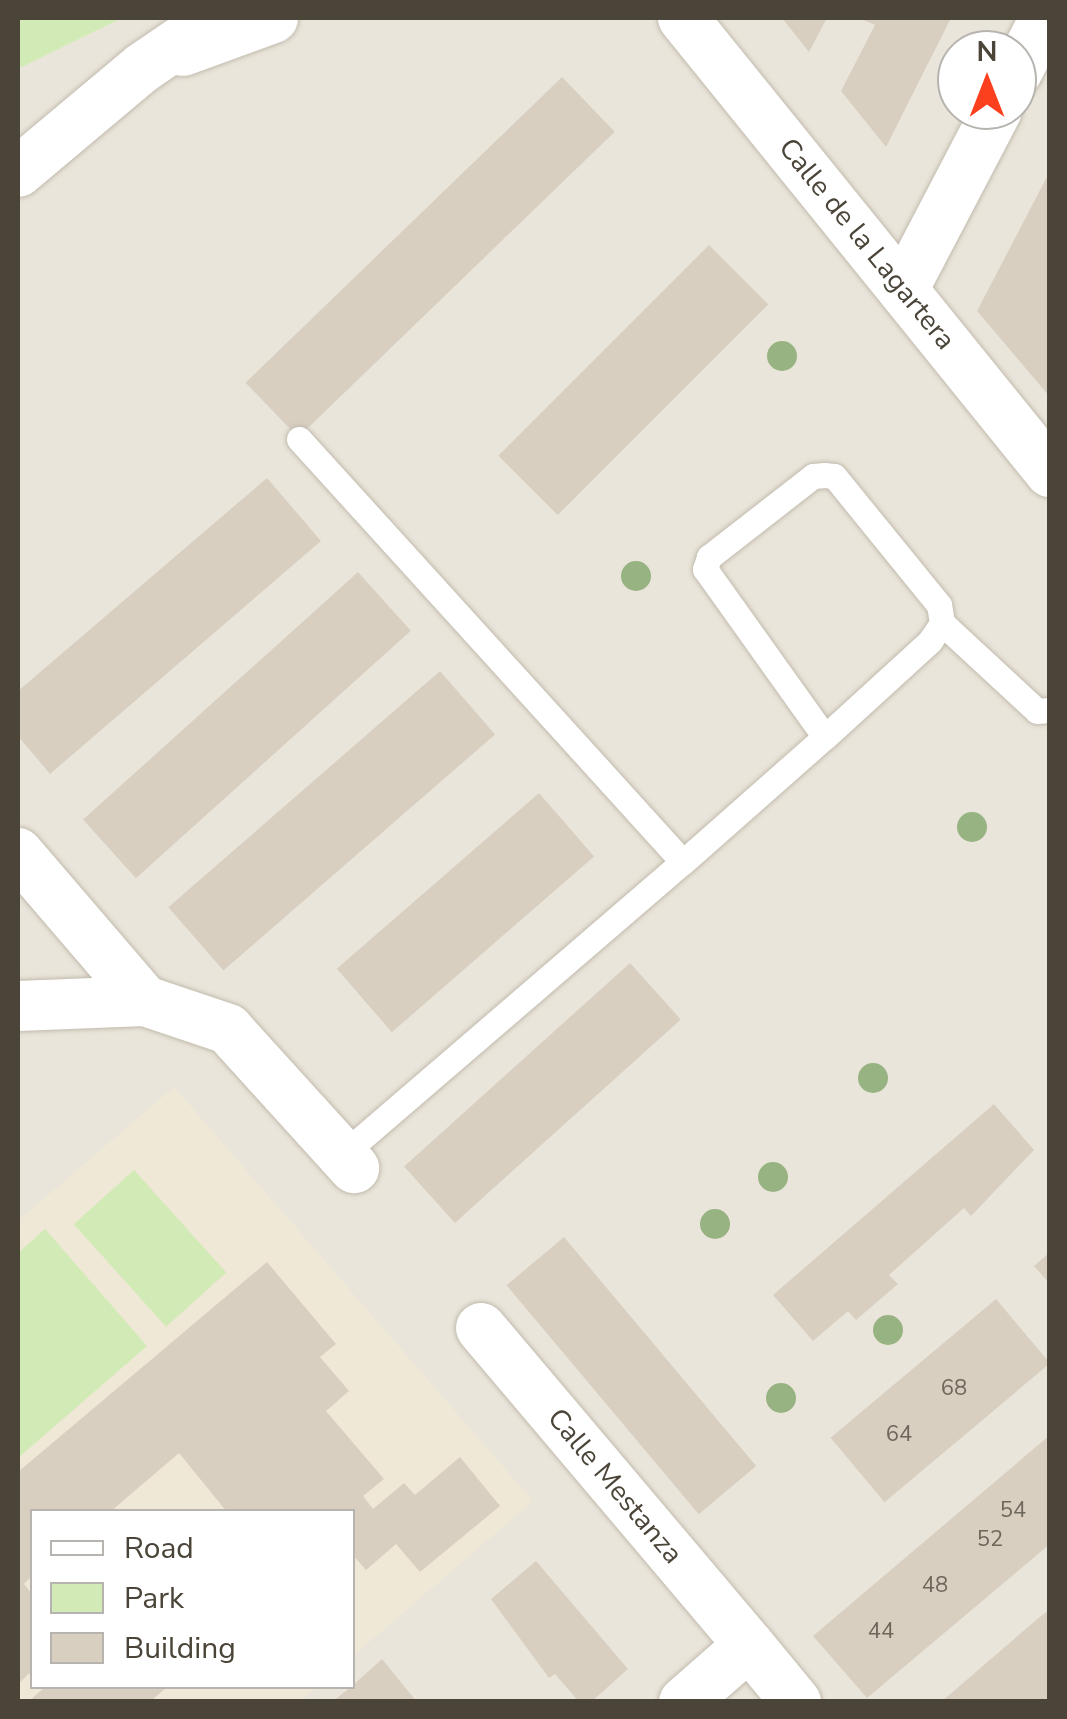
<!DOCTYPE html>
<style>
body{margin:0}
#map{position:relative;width:1067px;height:1719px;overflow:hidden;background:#f6f3ec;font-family:"Nunito Sans",sans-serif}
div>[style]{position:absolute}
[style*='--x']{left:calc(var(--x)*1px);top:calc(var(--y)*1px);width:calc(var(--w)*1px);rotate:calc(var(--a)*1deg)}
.residential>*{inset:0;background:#eae5da}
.education>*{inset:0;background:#efe8d6}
.green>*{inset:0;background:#d2eab5;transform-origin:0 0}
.building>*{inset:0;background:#d8cfc1;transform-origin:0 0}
.roads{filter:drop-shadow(0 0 2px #c2bbae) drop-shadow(0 0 2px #c2bbae)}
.service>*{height:25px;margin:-12.5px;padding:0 12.5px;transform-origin:12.5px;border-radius:12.5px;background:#fff}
.minor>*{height:50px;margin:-25px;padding:0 25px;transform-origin:25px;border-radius:25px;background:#fff}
.trees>*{width:30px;height:30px;margin:-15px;border-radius:50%;background:#97b381}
span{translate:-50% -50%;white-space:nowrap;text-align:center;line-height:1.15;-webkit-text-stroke:9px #fff;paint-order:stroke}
.number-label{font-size:22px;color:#6e675b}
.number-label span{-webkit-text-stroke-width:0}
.street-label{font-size:28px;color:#4b4439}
.frame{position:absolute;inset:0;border:20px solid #4b4439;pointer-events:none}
.legend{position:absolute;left:30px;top:1509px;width:325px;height:180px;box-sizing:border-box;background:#fff;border:2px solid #b7b4b0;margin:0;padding:12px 18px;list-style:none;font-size:30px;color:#4b4439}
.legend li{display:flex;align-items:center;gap:20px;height:50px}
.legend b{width:50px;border:2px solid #b7b4b0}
.north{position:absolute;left:937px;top:30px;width:100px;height:100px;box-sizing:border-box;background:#fff;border:2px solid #b7b4b0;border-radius:50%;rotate:0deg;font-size:28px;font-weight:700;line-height:40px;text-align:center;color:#4b4439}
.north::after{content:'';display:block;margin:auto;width:35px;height:45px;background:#fc3f1d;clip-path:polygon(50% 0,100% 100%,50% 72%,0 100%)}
</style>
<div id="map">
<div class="residential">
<div style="clip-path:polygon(evenodd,122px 18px,1049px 18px,1049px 1701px,18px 1702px,18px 69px,122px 18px,957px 50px,1017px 50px,1017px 110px,957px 110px,957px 50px,122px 18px,32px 1512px,352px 1512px,352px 1686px,32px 1686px,32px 1512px)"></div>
</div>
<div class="education">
<div style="clip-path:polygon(174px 1087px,533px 1501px,353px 1656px,352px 1512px,32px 1512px,32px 1686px,317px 1687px,299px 1702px,18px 1701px,18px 1221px)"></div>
</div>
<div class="green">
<div style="clip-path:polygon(18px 18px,122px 18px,18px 69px)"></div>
<div style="left:134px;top:1170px;width:138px;height:81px;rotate:48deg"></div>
<div style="clip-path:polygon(45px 1229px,147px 1346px,18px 1458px,18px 1253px)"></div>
</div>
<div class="building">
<div style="clip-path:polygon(782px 18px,827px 18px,809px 52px)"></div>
<div style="clip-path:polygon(859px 18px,951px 18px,886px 147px,841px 91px,875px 25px)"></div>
<div style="left:562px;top:77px;width:76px;height:440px;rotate:46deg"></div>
<div style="clip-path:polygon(1050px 171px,1050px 397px,977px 311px)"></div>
<div style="left:709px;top:245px;width:84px;height:298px;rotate:45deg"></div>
<div style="clip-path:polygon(267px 478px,321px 541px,50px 774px,18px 736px,18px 691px)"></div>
<div style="left:358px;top:572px;width:79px;height:370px;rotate:48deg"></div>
<div style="left:440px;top:671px;width:84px;height:360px;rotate:49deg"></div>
<div style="left:539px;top:793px;width:84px;height:268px;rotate:49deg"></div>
<div style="left:630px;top:963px;width:76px;height:304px;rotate:48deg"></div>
<div style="clip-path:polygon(994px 1104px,1034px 1150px,971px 1216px,964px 1208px,889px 1275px,898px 1284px,856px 1320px,848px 1311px,813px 1341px,773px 1295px)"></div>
<div style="left:564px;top:1237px;width:299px;height:75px;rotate:50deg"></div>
<div style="clip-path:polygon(1050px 1252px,1050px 1284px,1034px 1266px)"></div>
<div style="clip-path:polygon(267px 1262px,336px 1344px,320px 1357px,349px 1391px,326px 1411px,384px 1479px,363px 1496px,373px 1509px,404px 1483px,415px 1495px,460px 1457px,500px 1506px,420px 1572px,396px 1544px,366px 1570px,352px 1554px,352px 1512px,227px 1512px,179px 1453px,110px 1512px,32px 1512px,32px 1576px,24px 1584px,32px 1594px,32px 1671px,18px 1684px,18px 1472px)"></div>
<div style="left:996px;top:1299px;width:84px;height:216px;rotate:50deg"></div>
<div style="clip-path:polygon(1050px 1435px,1050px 1544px,867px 1698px,813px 1636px)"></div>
<div style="clip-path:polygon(536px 1561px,628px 1669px,591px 1702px,579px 1702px,555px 1674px,549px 1678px,491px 1599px)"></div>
<div style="clip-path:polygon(1050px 1609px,1050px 1702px,941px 1702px,1035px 1621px)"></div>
<div style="clip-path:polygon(382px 1659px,417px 1702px,332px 1702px,352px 1686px)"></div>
<div style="clip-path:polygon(46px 1686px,168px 1686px,150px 1702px,28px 1702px)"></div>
</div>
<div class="roads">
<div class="service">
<div style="--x:299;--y:439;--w:571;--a:47.77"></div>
<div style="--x:942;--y:623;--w:129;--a:42.8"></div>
<div style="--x:1037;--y:711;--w:13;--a:-4"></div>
<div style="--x:342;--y:1155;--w:450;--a:-40.7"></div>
<div style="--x:683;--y:862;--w:189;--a:-41.4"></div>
<div style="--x:825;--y:737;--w:142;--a:-42.4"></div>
<div style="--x:930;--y:641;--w:22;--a:-56"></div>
<div style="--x:942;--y:623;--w:18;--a:-99"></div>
<div style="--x:939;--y:605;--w:166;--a:-129.1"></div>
<div style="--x:834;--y:476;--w:9;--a:-174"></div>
<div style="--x:825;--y:475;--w:12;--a:175"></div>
<div style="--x:813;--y:476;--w:132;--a:142.1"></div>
<div style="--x:709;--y:557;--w:13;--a:108"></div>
<div style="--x:705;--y:569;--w:206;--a:54.5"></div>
</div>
<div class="minor">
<div style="--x:683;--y:18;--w:584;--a:51.05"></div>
<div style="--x:183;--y:51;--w:96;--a:-20.1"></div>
<div style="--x:1017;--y:72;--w:61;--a:-62.6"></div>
<div style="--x:18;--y:172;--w:162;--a:-40"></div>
<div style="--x:142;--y:68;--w:88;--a:-34.4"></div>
<div style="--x:904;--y:288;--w:201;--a:-62.4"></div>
<div style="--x:18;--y:853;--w:195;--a:49.4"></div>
<div style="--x:18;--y:1006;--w:127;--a:-2.3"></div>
<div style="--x:145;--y:1001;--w:88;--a:18.6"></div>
<div style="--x:228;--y:1029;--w:188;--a:47.8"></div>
<div style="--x:481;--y:1328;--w:415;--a:49.8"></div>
<div style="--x:684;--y:1702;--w:86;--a:-41.2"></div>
<div style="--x:749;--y:1645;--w:74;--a:50.5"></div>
</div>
</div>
<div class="trees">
<div style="left:782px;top:356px"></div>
<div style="left:636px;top:576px"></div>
<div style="left:972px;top:827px"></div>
<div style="left:873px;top:1078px"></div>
<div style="left:773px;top:1177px"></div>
<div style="left:715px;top:1224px"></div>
<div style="left:888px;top:1330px"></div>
<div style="left:781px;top:1398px"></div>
</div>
<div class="number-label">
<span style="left:954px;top:1389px">68</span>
<span style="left:899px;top:1435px">64</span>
<span style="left:1013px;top:1511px">54</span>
<span style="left:990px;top:1540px">52</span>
<span style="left:935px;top:1586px">48</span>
<span style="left:881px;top:1632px">44</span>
</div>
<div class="street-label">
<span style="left:867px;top:244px;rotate:51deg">Calle de la Lagartera</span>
<span style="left:615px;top:1486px;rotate:50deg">Calle Mestanza</span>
</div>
<div class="frame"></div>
<ul class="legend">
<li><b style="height:12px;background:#fff"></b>Road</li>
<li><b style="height:28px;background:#d2eab5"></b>Park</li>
<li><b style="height:28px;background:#d8cfc1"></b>Building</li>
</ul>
<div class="north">N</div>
</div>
